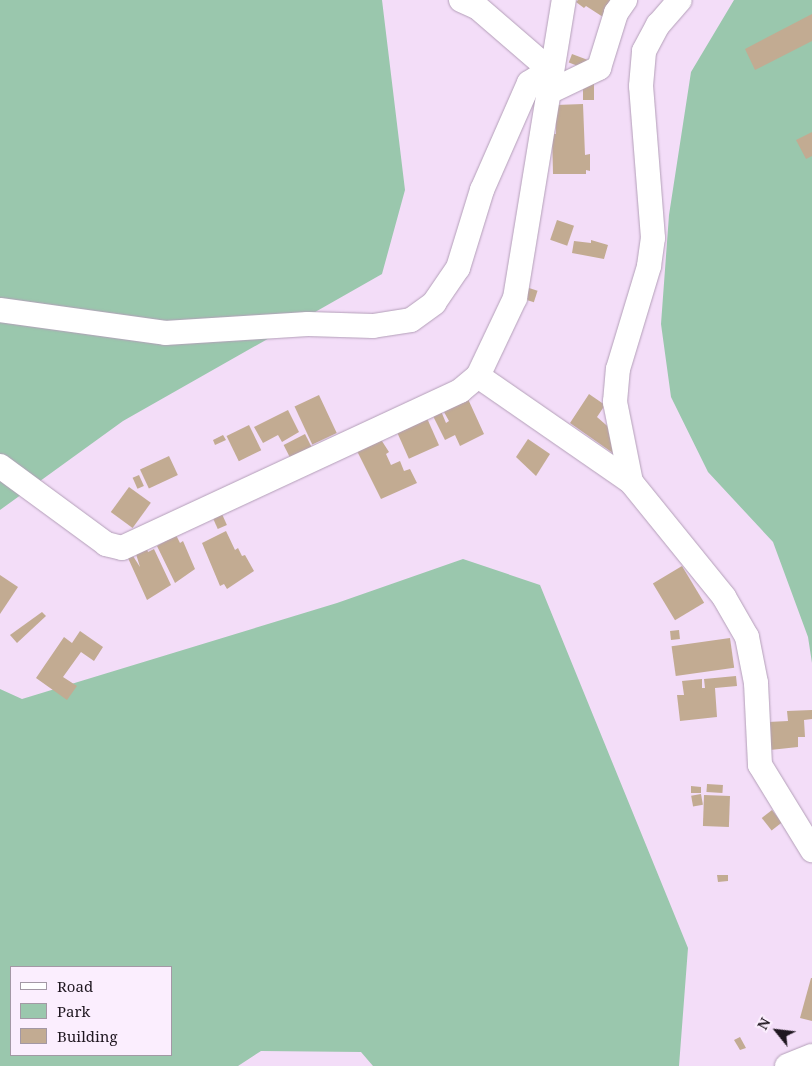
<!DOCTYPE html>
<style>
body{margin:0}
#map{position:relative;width:812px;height:1066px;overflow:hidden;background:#f3ddf8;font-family:"Noto Serif",serif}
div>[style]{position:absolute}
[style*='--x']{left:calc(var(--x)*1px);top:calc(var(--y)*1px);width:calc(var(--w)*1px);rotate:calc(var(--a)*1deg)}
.green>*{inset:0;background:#9ac7ad}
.building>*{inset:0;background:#c2ab92;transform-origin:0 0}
.roads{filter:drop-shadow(0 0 1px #b39fb8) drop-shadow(0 0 1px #b39fb8)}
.minor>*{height:24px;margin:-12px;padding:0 12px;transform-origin:12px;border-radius:12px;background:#fff}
span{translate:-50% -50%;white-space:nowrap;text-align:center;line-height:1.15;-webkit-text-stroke:5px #fbeefe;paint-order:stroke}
.legend{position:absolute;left:10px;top:966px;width:162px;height:90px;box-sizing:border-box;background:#fbeefe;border:1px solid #a398a5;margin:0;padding:6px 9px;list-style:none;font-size:15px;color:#1f1720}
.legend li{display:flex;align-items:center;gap:10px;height:25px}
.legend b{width:25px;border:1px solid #a398a5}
.north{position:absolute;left:752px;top:1006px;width:50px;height:50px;-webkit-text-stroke:4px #fbeefe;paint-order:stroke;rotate:299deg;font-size:14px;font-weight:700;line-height:20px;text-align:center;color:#1f1720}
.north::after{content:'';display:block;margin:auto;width:18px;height:22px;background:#1f1720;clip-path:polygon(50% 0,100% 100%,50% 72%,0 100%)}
</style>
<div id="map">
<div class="green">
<div style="clip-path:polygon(0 0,382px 0,405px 190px,382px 274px,123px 421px,0 510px)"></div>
<div style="clip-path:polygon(734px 0,812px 0,812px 663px,808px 637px,773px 542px,708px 472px,671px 397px,661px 324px,669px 215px,691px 72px)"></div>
<div style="clip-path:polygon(evenodd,463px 559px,540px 585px,688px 948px,679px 1066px,373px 1066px,361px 1052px,261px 1051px,238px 1066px,0 1066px,0 689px,22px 699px,337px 603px,463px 559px,11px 967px,171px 967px,171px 1055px,11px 1055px,11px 967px)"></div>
</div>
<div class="building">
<div style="clip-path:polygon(578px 0,614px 0,603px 17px,586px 6px,584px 8px,576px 2px)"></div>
<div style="clip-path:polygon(812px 14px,812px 41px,755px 70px,745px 49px)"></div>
<div style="left:572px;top:54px;width:17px;height:9px;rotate:21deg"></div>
<div style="left:583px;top:84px;width:11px;height:16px"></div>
<div style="clip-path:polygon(583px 104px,585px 155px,590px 154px,590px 171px,586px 170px,586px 174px,553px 174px,552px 134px,556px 134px,556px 105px)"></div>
<div style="clip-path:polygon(812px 132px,812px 156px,806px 159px,796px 140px)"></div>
<div style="left:557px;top:220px;width:18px;height:21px;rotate:19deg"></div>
<div style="clip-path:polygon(591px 240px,608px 245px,604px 259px,572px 253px,574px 241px,591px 243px)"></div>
<div style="left:529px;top:288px;width:9px;height:12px;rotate:18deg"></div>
<div style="clip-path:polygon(589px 394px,605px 405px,597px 417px,613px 431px,620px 458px,570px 423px)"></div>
<div style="left:319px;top:395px;width:42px;height:27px;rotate:65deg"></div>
<div style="clip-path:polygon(468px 399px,484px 434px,460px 446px,455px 435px,445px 440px,432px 414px,441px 411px,446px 423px,449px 421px,444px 412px)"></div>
<div style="clip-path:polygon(288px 410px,299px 432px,282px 442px,278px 435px,263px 443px,254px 427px)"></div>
<div style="left:426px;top:416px;width:32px;height:33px;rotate:66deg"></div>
<div style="left:249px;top:425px;width:28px;height:25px;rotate:64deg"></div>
<div style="left:305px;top:434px;width:16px;height:24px;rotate:63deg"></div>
<div style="clip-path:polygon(223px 435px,226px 440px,215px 445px,213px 440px)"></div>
<div style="clip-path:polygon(380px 438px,389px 452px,386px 454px,391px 465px,400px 461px,404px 471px,410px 469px,417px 483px,381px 499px,356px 449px)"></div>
<div style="clip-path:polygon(528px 439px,550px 454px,536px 476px,516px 457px)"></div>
<div style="left:169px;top:456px;width:21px;height:32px;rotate:65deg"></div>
<div style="left:139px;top:475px;width:12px;height:7px;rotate:66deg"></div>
<div style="left:129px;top:487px;width:27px;height:31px;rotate:36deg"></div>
<div style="left:222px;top:514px;width:12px;height:10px;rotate:66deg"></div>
<div style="clip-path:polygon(226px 531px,235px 550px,238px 548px,242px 556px,245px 555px,254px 571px,227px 589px,224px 584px,220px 586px,202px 543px)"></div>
<div style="clip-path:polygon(176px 535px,180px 543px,183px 541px,195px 569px,175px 583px,157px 546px)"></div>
<div style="clip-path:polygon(147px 549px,148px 552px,154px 549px,171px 585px,147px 600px,128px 558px,133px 556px,140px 567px,136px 554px)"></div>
<div style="left:682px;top:566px;width:43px;height:34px;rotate:59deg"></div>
<div style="clip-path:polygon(0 575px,18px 587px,0 614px)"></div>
<div style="clip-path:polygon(42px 612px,46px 616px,17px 643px,10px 635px)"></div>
<div style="left:679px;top:630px;width:9px;height:9px;rotate:84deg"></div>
<div style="clip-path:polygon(80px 631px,103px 647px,94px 661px,81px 652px,63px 677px,77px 686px,67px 700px,36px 678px,64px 637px,72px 643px)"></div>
<div style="left:730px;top:638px;width:30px;height:59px;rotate:82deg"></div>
<div style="clip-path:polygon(736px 676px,737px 686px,715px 688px,717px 717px,680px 721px,677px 695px,684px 695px,682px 681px,702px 679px,702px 688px,705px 688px,704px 679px)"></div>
<div style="clip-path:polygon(812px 710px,812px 719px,804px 720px,805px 737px,798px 737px,798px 747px,770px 750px,768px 722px,788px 721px,787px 711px)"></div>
<div style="left:707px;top:784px;width:16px;height:8px;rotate:4deg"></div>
<div style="clip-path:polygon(691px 786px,701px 787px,701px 793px,691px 793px)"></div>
<div style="left:701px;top:794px;width:11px;height:10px;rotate:80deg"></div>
<div style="left:704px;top:795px;width:26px;height:31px;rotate:2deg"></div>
<div style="left:772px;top:810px;width:16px;height:13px;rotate:52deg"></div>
<div style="clip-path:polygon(717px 875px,728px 875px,728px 881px,718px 882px)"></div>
<div style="clip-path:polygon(811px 978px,812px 978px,812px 1021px,800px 1018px)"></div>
<div style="clip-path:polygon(740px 1037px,746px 1048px,740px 1050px,734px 1040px)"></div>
</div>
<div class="roads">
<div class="minor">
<div style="--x:461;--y:0;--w:17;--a:24"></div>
<div style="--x:477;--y:7;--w:96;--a:40.8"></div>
<div style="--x:547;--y:93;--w:58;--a:-25.7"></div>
<div style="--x:599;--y:68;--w:58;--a:-72.8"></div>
<div style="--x:616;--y:13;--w:16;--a:-55"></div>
<div style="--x:0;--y:310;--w:167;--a:7.9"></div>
<div style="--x:165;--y:333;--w:143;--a:-3.6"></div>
<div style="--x:308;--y:324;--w:65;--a:1.8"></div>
<div style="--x:373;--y:326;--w:38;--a:-9"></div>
<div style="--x:411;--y:320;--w:29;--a:-36"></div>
<div style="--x:434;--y:303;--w:42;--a:-55.6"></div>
<div style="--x:458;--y:268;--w:82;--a:-72.9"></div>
<div style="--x:482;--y:190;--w:117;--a:-66.3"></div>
<div style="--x:529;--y:83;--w:25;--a:-32"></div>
<div style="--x:478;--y:376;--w:186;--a:34.7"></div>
<div style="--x:631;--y:482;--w:148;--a:51"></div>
<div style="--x:724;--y:597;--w:46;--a:60.1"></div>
<div style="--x:747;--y:637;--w:47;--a:78.9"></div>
<div style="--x:756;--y:683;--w:82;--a:87.2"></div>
<div style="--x:760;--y:765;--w:100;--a:58.5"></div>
<div style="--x:0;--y:466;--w:132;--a:36.3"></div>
<div style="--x:106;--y:544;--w:16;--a:14"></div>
<div style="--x:122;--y:548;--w:373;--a:-24.9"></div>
<div style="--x:460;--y:391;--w:23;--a:-40"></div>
<div style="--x:478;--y:376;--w:86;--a:-64.6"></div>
<div style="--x:515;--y:298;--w:302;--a:-80.7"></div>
<div style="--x:631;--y:482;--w:82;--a:-101.3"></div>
<div style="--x:615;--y:402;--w:33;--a:-85"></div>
<div style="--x:618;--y:369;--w:108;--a:-73.2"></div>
<div style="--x:649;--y:266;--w:28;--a:-82"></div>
<div style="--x:653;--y:238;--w:152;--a:-94.5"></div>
<div style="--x:641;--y:86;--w:35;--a:-85"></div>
<div style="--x:644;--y:51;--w:30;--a:-62"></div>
<div style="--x:658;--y:25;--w:33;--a:-49"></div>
<div style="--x:787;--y:1066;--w:27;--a:-22"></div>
</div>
</div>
<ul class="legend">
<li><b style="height:6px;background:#fff"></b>Road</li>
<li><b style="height:14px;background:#9ac7ad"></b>Park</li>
<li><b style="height:14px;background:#c2ab92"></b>Building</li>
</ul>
<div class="north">N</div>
</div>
